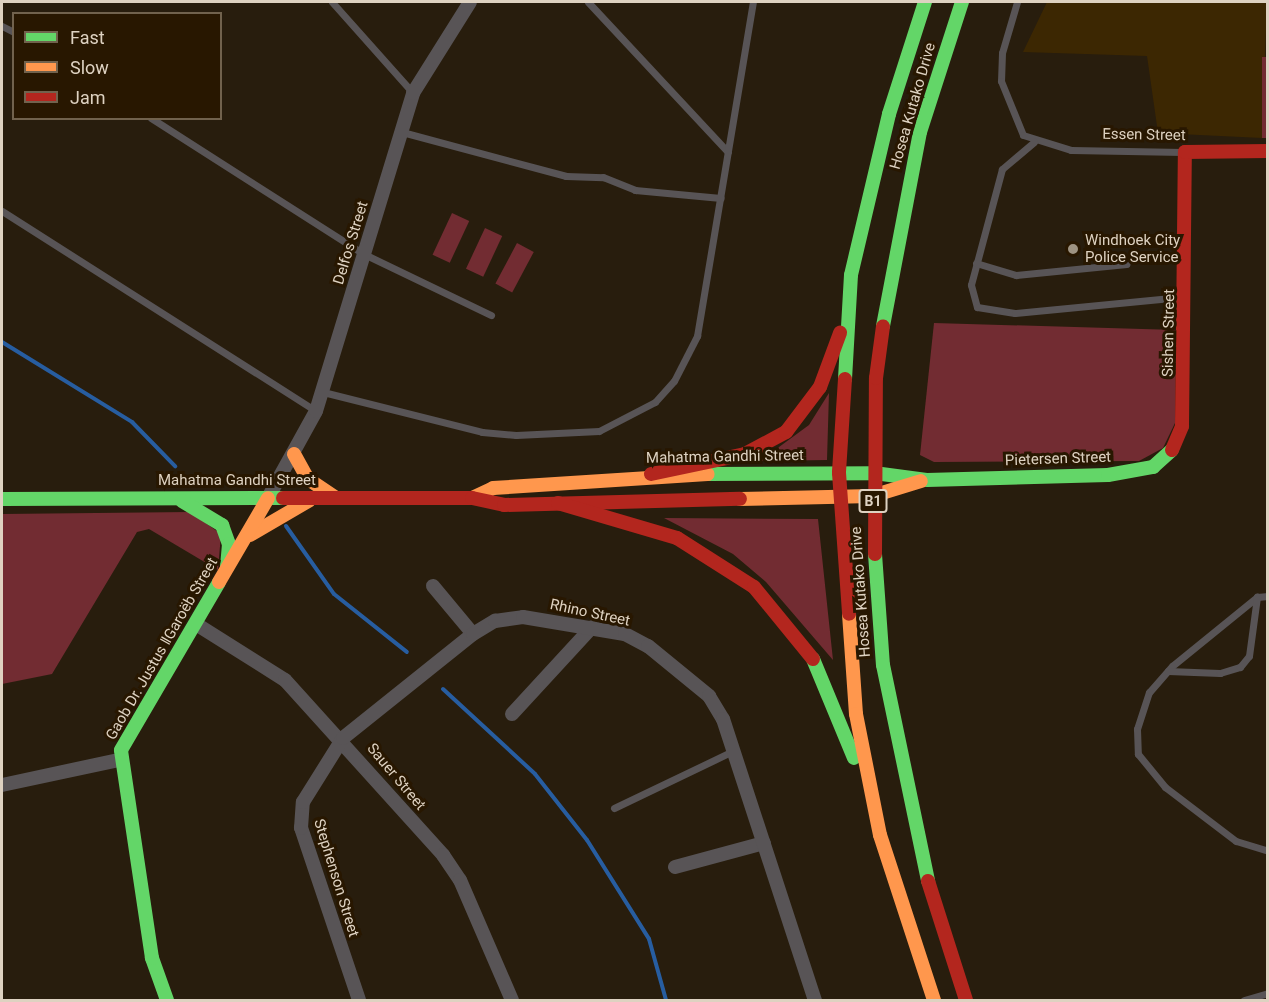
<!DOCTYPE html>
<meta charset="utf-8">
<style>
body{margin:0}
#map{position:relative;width:1269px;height:1002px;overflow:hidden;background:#281d0d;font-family:Roboto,sans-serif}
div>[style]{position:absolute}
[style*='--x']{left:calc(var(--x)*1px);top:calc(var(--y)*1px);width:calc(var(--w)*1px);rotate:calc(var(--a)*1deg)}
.built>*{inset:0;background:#3c2702}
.green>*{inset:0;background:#722c32;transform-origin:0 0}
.stream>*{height:4px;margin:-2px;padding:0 2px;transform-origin:2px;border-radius:2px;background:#275da0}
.lane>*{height:7px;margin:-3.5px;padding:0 3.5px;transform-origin:3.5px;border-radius:3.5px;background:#585456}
.street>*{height:14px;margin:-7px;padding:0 7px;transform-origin:7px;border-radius:7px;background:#585456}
.fast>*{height:14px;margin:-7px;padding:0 7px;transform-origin:7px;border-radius:7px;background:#63d668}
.slow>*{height:14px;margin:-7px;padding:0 7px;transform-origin:7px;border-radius:7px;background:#ff974d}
.jam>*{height:14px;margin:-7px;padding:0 7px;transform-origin:7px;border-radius:7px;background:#b3261e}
.dots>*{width:16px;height:16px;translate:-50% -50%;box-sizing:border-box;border:3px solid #281700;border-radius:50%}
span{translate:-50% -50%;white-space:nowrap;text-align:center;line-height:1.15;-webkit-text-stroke:6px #281700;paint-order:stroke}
.shield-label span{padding:2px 4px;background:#281700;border:2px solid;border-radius:4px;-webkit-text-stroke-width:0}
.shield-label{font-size:14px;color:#ded2c1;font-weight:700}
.street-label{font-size:15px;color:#ded2c1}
.poi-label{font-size:15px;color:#ded2c1}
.left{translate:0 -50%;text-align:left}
.frame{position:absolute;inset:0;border:3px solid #ded2c1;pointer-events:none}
.legend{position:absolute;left:12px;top:12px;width:210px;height:108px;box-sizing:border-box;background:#281700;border:2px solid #71624d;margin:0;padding:8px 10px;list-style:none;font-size:18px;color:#ded2c1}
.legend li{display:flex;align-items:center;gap:12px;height:30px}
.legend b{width:30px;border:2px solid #71624d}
</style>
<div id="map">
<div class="built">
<div style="clip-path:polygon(1047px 2px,1267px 2px,1262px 138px,1158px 133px,1147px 56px,1023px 52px)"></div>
</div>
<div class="green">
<div style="left:1262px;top:57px;width:5px;height:81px"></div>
<div style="left:452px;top:213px;width:19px;height:46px;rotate:25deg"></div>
<div style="left:485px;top:228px;width:19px;height:45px;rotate:25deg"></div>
<div style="left:517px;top:243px;width:19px;height:46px;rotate:28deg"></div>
<div style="clip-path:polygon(934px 323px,1176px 330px,1175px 423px,1163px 448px,1139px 461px,934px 462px,920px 455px)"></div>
<div style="clip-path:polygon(829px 393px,827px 460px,760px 461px,809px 425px)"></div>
<div style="clip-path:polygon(190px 512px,221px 534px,218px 570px,149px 529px,137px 532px,52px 674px,2px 684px,2px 514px)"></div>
<div style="clip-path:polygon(664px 518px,818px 519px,833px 660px,766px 582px,733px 554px)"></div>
</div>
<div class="stream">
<div style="--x:2;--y:342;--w:153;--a:31.6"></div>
<div style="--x:132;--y:422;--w:62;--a:45.7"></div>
<div style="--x:286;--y:526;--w:83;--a:54.8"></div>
<div style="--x:334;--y:594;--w:93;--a:38.5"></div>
<div style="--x:443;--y:689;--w:125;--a:42.7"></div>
<div style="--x:535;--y:774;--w:84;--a:51.8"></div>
<div style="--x:587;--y:840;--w:117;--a:57.9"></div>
<div style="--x:649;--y:939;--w:63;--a:74.4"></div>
</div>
<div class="lane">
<div style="--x:332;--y:2;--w:122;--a:48.3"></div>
<div style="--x:588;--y:2;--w:205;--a:47"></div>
<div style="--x:1017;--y:2;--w:53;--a:106.4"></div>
<div style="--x:1002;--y:53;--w:28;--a:92"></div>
<div style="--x:1001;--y:81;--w:58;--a:67.8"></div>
<div style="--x:1023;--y:135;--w:50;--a:17.4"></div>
<div style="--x:1071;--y:150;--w:112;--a:1"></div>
<div style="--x:2;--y:26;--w:13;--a:27"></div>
<div style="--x:151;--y:118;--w:253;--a:32.6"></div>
<div style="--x:364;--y:254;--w:141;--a:25.7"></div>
<div style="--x:402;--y:132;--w:170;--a:15"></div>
<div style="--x:566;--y:176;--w:37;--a:2"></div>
<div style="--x:603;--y:177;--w:35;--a:22"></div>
<div style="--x:635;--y:190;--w:86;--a:5.3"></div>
<div style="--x:1034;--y:142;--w:42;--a:139.8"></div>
<div style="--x:1002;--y:169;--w:120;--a:105"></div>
<div style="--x:971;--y:285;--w:23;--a:75"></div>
<div style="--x:977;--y:307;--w:38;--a:9"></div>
<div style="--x:1015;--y:313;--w:167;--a:-5.5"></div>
<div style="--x:2;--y:211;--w:372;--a:32.5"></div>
<div style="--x:976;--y:263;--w:42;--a:16.7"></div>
<div style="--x:1016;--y:275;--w:111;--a:-5.7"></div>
<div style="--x:323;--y:392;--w:164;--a:14.1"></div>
<div style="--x:482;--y:432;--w:34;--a:5"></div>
<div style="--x:516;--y:435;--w:83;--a:-2.8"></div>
<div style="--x:599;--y:431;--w:63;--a:-27.4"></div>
<div style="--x:655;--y:402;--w:28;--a:-48"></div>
<div style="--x:674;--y:381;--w:51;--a:-62.9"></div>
<div style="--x:697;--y:336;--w:339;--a:-80.5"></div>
<div style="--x:1268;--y:596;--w:11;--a:175"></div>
<div style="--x:1257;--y:597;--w:109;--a:140.9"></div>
<div style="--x:1172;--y:666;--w:35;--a:131"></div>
<div style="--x:1149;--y:692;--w:39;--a:108"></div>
<div style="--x:1137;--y:729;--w:25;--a:88"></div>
<div style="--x:1138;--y:754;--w:43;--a:50.7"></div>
<div style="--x:1165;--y:787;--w:89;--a:37.3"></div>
<div style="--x:1236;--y:841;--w:34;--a:17"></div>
<div style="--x:1168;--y:671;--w:52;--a:2.2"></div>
<div style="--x:1220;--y:673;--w:21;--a:-17"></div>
<div style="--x:1240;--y:667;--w:14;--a:-51"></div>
<div style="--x:1249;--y:656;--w:60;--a:-82.3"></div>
<div style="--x:614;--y:808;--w:132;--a:-25.6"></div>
<div style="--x:1244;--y:1000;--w:25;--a:-16"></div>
</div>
<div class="street">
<div style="--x:268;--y:498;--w:99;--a:-61.1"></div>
<div style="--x:316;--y:411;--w:332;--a:-73"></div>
<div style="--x:413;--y:93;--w:107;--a:-57.9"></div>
<div style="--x:433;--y:586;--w:62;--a:50.2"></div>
<div style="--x:196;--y:624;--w:105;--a:32.2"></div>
<div style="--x:285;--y:680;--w:236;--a:47.9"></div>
<div style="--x:443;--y:855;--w:30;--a:56"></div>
<div style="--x:460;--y:880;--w:131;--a:66.6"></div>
<div style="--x:512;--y:714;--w:118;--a:-47.4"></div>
<div style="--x:2;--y:785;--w:120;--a:-12.1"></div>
<div style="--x:675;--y:867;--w:92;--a:-15.1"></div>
<div style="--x:359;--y:1000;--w:182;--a:-108.6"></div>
<div style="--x:301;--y:828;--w:26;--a:-86"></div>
<div style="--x:303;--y:802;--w:75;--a:-58"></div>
<div style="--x:343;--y:738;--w:166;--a:-38.7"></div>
<div style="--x:473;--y:634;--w:26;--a:-31"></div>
<div style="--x:495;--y:621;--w:28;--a:-8"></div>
<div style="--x:523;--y:617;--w:103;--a:9.5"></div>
<div style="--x:625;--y:634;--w:26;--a:28"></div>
<div style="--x:648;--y:646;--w:79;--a:39.3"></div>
<div style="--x:709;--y:696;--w:27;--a:59"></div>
<div style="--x:723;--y:719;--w:296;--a:71.9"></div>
</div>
<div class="fast">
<div style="--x:883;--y:326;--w:197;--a:-79.2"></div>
<div style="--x:920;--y:132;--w:137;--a:-72.1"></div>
<div style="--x:845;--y:379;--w:104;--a:-86.7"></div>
<div style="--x:851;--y:275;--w:165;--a:-76.7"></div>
<div style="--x:889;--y:114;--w:118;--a:-72.2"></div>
<div style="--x:708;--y:474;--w:166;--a:-0.3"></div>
<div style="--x:874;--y:473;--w:53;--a:7.5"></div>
<div style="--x:927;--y:480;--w:181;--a:-1.6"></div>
<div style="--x:1108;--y:475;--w:46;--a:-10.1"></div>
<div style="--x:1153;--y:467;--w:25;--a:-42"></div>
<div style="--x:2;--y:499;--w:281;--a:-0.2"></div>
<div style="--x:182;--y:501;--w:47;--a:31"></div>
<div style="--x:222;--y:525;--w:20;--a:70"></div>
<div style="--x:229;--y:544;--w:23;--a:95"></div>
<div style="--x:875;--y:554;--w:111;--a:85.9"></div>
<div style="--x:883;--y:665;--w:221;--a:78.2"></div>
<div style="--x:813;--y:659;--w:107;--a:67.5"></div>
<div style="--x:167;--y:1000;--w:45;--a:-109.7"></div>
<div style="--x:152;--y:958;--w:210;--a:-98.5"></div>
<div style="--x:121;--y:750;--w:194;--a:-59.7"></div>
</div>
<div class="slow">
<div style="--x:294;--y:454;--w:29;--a:61"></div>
<div style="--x:308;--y:479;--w:34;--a:34"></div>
<div style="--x:472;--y:498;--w:23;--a:-25"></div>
<div style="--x:493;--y:488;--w:215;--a:-3.7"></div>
<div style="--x:740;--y:499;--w:132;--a:-1.3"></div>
<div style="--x:872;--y:496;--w:51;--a:-17"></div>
<div style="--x:250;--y:535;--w:69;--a:-30.3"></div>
<div style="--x:219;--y:582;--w:97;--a:-59.7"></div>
<div style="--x:849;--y:614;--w:100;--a:86"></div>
<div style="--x:856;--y:714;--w:123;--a:78.8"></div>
<div style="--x:880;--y:835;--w:174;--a:71.9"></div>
</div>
<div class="jam">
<div style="--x:845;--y:379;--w:94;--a:93.7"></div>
<div style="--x:839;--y:473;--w:141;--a:85.9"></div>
<div style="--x:1172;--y:450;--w:26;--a:-67"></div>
<div style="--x:1182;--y:426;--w:274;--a:-89.4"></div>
<div style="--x:1185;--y:152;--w:83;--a:-0.7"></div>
<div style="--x:651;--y:474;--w:96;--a:-12"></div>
<div style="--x:745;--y:454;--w:47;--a:-28.2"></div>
<div style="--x:786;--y:432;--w:56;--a:-52.9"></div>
<div style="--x:820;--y:387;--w:58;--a:-69.7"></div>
<div style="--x:283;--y:498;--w:189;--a:0"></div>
<div style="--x:472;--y:498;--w:33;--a:12"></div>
<div style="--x:504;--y:505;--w:236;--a:-1.5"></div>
<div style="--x:558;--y:503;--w:124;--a:16.4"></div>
<div style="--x:677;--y:538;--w:91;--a:32.5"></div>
<div style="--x:754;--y:587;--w:93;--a:50.7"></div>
<div style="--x:875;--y:554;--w:176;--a:-89.7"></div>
<div style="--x:876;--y:378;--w:52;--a:-82.3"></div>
<div style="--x:928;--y:881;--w:125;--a:72.3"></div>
</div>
<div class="dots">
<div style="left:1073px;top:249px;background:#9e9382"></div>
</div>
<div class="shield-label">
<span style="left:873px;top:501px">B1</span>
</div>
<div class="street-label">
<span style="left:913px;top:106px;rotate:-74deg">Hosea Kutako Drive</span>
<span style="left:1144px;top:135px;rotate:1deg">Essen Street</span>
<span style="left:351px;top:243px;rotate:-73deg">Delfos Street</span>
<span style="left:1169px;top:333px;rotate:-89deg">Sishen Street</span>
<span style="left:725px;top:457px;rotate:-1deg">Mahatma Gandhi Street</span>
<span style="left:1058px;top:459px;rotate:-2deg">Pietersen Street</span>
<span style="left:237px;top:481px">Mahatma Gandhi Street</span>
<span style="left:861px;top:592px;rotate:-94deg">Hosea Kutako Drive</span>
<span style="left:590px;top:613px;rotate:12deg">Rhino Street</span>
<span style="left:162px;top:649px;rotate:-60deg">Gaob Dr. Justus ǁGaroëb Street</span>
<span style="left:396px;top:777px;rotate:50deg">Sauer Street</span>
<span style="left:336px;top:878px;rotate:73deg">Stephenson Street</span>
</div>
<div class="poi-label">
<span class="left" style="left:1085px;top:249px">Windhoek City<br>Police Service</span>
</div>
<div class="frame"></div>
<ul class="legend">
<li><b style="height:8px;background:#63d668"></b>Fast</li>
<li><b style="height:8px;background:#ff974d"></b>Slow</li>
<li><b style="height:8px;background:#b3261e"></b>Jam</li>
</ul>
</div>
